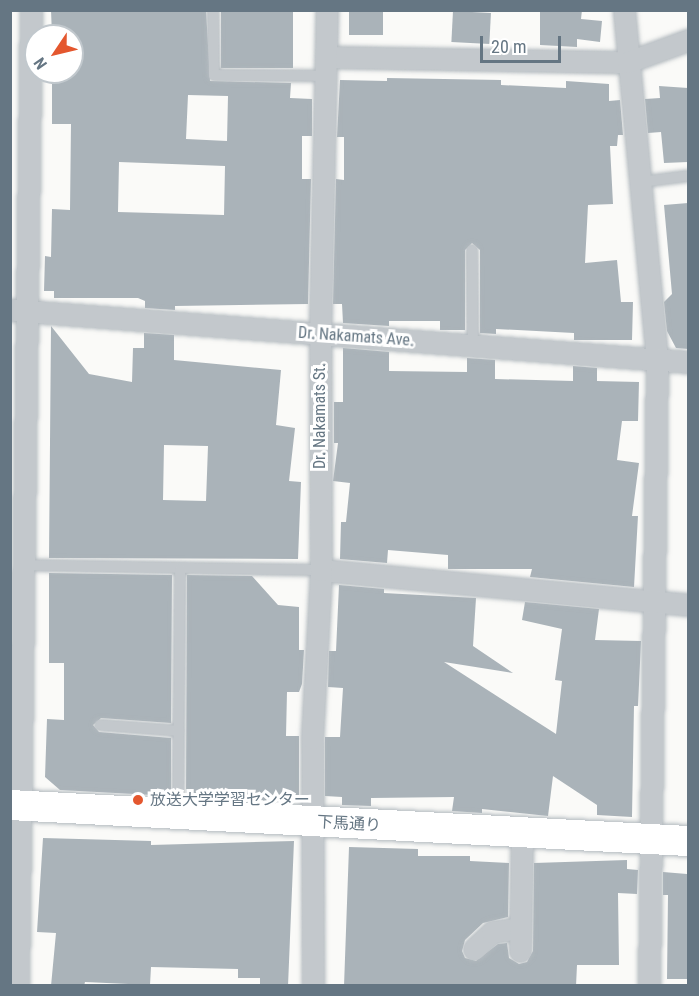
<!DOCTYPE html>
<meta charset="utf-8">
<style>
body{margin:0}
#map{position:relative;width:699px;height:996px;overflow:hidden;background:#fafaf8;font-family:"Roboto Condensed","Noto Sans JP",sans-serif}
div>[style]{position:absolute}
[style*='--x']{left:calc(var(--x)*1px);top:calc(var(--y)*1px);width:calc(var(--w)*1px);rotate:calc(var(--a)*1deg)}
.building>*{inset:0;background:#aab3b9;transform-origin:0 0}
.roads{filter:drop-shadow(0 0 2px #b3babf) drop-shadow(0 0 2px #b3babf)}
.lane>*{height:10px;margin:-5px;padding:0 5px;transform-origin:5px;border-radius:5px;background:#c3c8cc}
.street>*{height:21px;margin:-10.5px;padding:0 10.5px;transform-origin:10.5px;border-radius:10.5px;background:#c3c8cc}
.secondary>*{height:30px;margin:-15px;padding:0 15px;transform-origin:15px;border-radius:15px;background:#fff}
.dots>*{width:16px;height:16px;translate:-50% -50%;box-sizing:border-box;border:3px solid #fff;border-radius:50%}
span{translate:-50% -50%;white-space:nowrap;text-align:center;line-height:1.15;-webkit-text-stroke:6px #fff;paint-order:stroke}
.street-label{font-size:16px;color:#657683}
.poi-label{font-size:16px;color:#657683}
.left{translate:0 -50%;text-align:left}
.frame{position:absolute;inset:0;border:12px solid #657683;pointer-events:none}
.north{position:absolute;left:24px;top:24px;width:60px;height:60px;box-sizing:border-box;background:#fff;border:2px solid #c1c8cd;border-radius:50%;rotate:235deg;font-size:16px;font-weight:700;line-height:24px;text-align:center;color:#657683}
.north::after{content:'';display:block;margin:auto;width:21px;height:27px;background:#e4572e;clip-path:polygon(50% 0,100% 100%,50% 72%,0 100%)}
.scale{position:absolute;left:480px;top:36px;width:81px;height:27px;box-sizing:border-box;border:3px solid #657683;border-top:0;padding-left:8px;font-size:18px;line-height:21px;white-space:nowrap;color:#657683;-webkit-text-stroke:4px #fff;paint-order:stroke}
</style>
<div id="map">
<div class="building">
<div style="clip-path:polygon(evenodd,51px 10px,206px 10px,210px 81px,291px 83px,290px 98px,312px 99px,312px 136px,302px 136px,302px 179px,311px 179px,308px 304px,175px 306px,175px 310px,145px 308px,145px 301px,138px 298px,54px 298px,54px 291px,44px 291px,45px 256px,51px 257px,52px 209px,70px 210px,71px 124px,52px 124px,52px 72px,72px 72px,72px 36px,52px 36px,51px 10px,188px 95px,228px 96px,227px 141px,186px 139px,188px 95px,51px 10px,119px 162px,225px 166px,224px 215px,118px 212px,119px 162px)"></div>
<div style="left:221px;top:10px;width:72px;height:58px"></div>
<div style="left:349px;top:10px;width:34px;height:25px"></div>
<div style="clip-path:polygon(540px 10px,582px 10px,581px 19px,602px 21px,600px 42px,577px 39px,577px 47px,540px 45px)"></div>
<div style="left:453px;top:11px;width:38px;height:31px;rotate:3deg"></div>
<div style="clip-path:polygon(387px 78px,501px 80px,501px 85px,566px 88px,566px 81px,609px 84px,609px 101px,620px 100px,623px 135px,618px 135px,617px 146px,610px 146px,613px 204px,588px 205px,585px 263px,617px 260px,621px 302px,633px 302px,632px 340px,574px 340px,574px 333px,496px 329px,496px 334px,480px 333px,480px 250px,472px 243px,465px 250px,465px 330px,440px 330px,440px 321px,389px 321px,389px 326px,343px 323px,342px 304px,333px 304px,336px 179px,344px 180px,344px 137px,337px 137px,340px 80px,387px 81px)"></div>
<div style="clip-path:polygon(659px 86px,688px 88px,688px 162px,664px 163px,661px 132px,648px 133px,645px 99px,660px 98px)"></div>
<div style="clip-path:polygon(688px 203px,688px 349px,676px 348px,667px 331px,664px 302px,672px 294px,664px 205px)"></div>
<div style="clip-path:polygon(evenodd,51px 326px,89px 374px,132px 382px,133px 348px,144px 348px,144px 333px,174px 335px,174px 360px,281px 370px,276px 425px,295px 428px,289px 481px,301px 482px,298px 559px,49px 558px,51px 326px,164px 445px,208px 446px,206px 501px,163px 500px,164px 445px)"></div>
<div style="clip-path:polygon(343px 348px,389px 352px,389px 371px,467px 372px,467px 358px,495px 360px,495px 379px,573px 381px,573px 366px,597px 368px,597px 381px,639px 382px,638px 421px,622px 421px,617px 460px,639px 463px,632px 516px,638px 516px,634px 587px,530px 577px,532px 569px,448px 569px,448px 555px,388px 550px,387px 563px,340px 559px,341px 522px,346px 522px,350px 483px,333px 481px,338px 443px,334px 443px,334px 402px,343px 402px)"></div>
<div style="clip-path:polygon(49px 573px,172px 575px,171px 723px,101px 718px,93px 725px,99px 732px,171px 738px,171px 796px,60px 790px,45px 777px,47px 719px,64px 720px,64px 663px,49px 663px)"></div>
<div style="clip-path:polygon(187px 575px,252px 576px,278px 605px,299px 607px,299px 650px,304px 650px,302px 684px,299px 692px,287px 692px,286px 736px,299px 736px,299px 797px,295px 797px,295px 802px,186px 797px)"></div>
<div style="clip-path:polygon(339px 585px,384px 589px,384px 593px,476px 598px,473px 646px,513px 673px,444px 662px,556px 734px,562px 681px,555px 680px,562px 629px,522px 620px,525px 602px,599px 609px,595px 640px,641px 641px,638px 706px,634px 706px,632px 817px,597px 815px,597px 805px,553px 776px,548px 816px,482px 809px,482px 813px,452px 811px,454px 797px,371px 798px,371px 806px,342px 805px,342px 797px,325px 796px,325px 737px,340px 737px,343px 688px,328px 687px,329px 651px,336px 651px)"></div>
<div style="clip-path:polygon(43px 838px,151px 841px,151px 845px,294px 841px,288px 986px,260px 986px,260px 978px,238px 978px,238px 969px,151px 967px,150px 985px,85px 982px,84px 986px,51px 986px,56px 933px,37px 932px)"></div>
<div style="clip-path:polygon(349px 847px,418px 849px,418px 856px,470px 856px,470px 861px,509px 863px,508px 917px,483px 923px,465px 940px,462px 951px,465px 958px,476px 961px,498px 944px,507px 943px,509px 958px,519px 964px,527px 962px,533px 951px,534px 863px,627px 860px,627px 869px,638px 870px,637px 894px,618px 893px,619px 965px,577px 965px,576px 986px,344px 986px)"></div>
<div style="clip-path:polygon(663px 872px,687px 874px,688px 979px,667px 979px,668px 895px,663px 895px)"></div>
</div>
<div class="roads">
<div class="lane">
<div style="--x:213;--y:10;--w:65;--a:89.1"></div>
<div style="--x:214;--y:75;--w:112;--a:0.5"></div>
<div style="--x:641;--y:182;--w:47;--a:-7.3"></div>
<div style="--x:472;--y:250;--w:96;--a:89.4"></div>
<div style="--x:23;--y:565;--w:298;--a:1"></div>
<div style="--x:100;--y:725;--w:79;--a:4.3"></div>
<div style="--x:178;--y:812;--w:243;--a:-89.5"></div>
</div>
<div class="street">
<div style="--x:624;--y:10;--w:351;--a:84.6"></div>
<div style="--x:657;--y:359;--w:627;--a:90.73"></div>
<div style="--x:327;--y:57;--w:301;--a:1"></div>
<div style="--x:628;--y:62;--w:64;--a:-20.1"></div>
<div style="--x:11;--y:310;--w:679;--a:4.39"></div>
<div style="--x:321;--y:570;--w:369;--a:5.4"></div>
<div style="--x:474;--y:949;--w:25;--a:-43"></div>
<div style="--x:492;--y:932;--w:28;--a:-8"></div>
<div style="--x:520;--y:951;--w:119;--a:-89"></div>
<div style="--x:18;--y:986;--w:976;--a:-89.24"></div>
<div style="--x:313;--y:986;--w:248;--a:-90.2"></div>
<div style="--x:312;--y:738;--w:168;--a:-86.9"></div>
<div style="--x:321;--y:570;--w:235;--a:-90.2"></div>
<div style="--x:320;--y:335;--w:325;--a:-88.8"></div>
</div>
<div class="secondary">
<div style="--x:10;--y:805;--w:679;--a:3.04"></div>
</div>
</div>
<div class="dots">
<div style="left:138px;top:800px;background:#e4572e"></div>
</div>
<div class="street-label">
<span style="left:356px;top:337px;rotate:4deg">Dr. Nakamats Ave.</span>
<span style="left:320px;top:416px;rotate:-90deg">Dr. Nakamats St.</span>
<span style="left:349px;top:824px;rotate:3deg">下馬通り</span>
</div>
<div class="poi-label">
<span class="left" style="left:150px;top:800px">放送大学学習センター</span>
</div>
<div class="frame"></div>
<div class="north">N</div>
<div class="scale">20 m</div>
</div>
